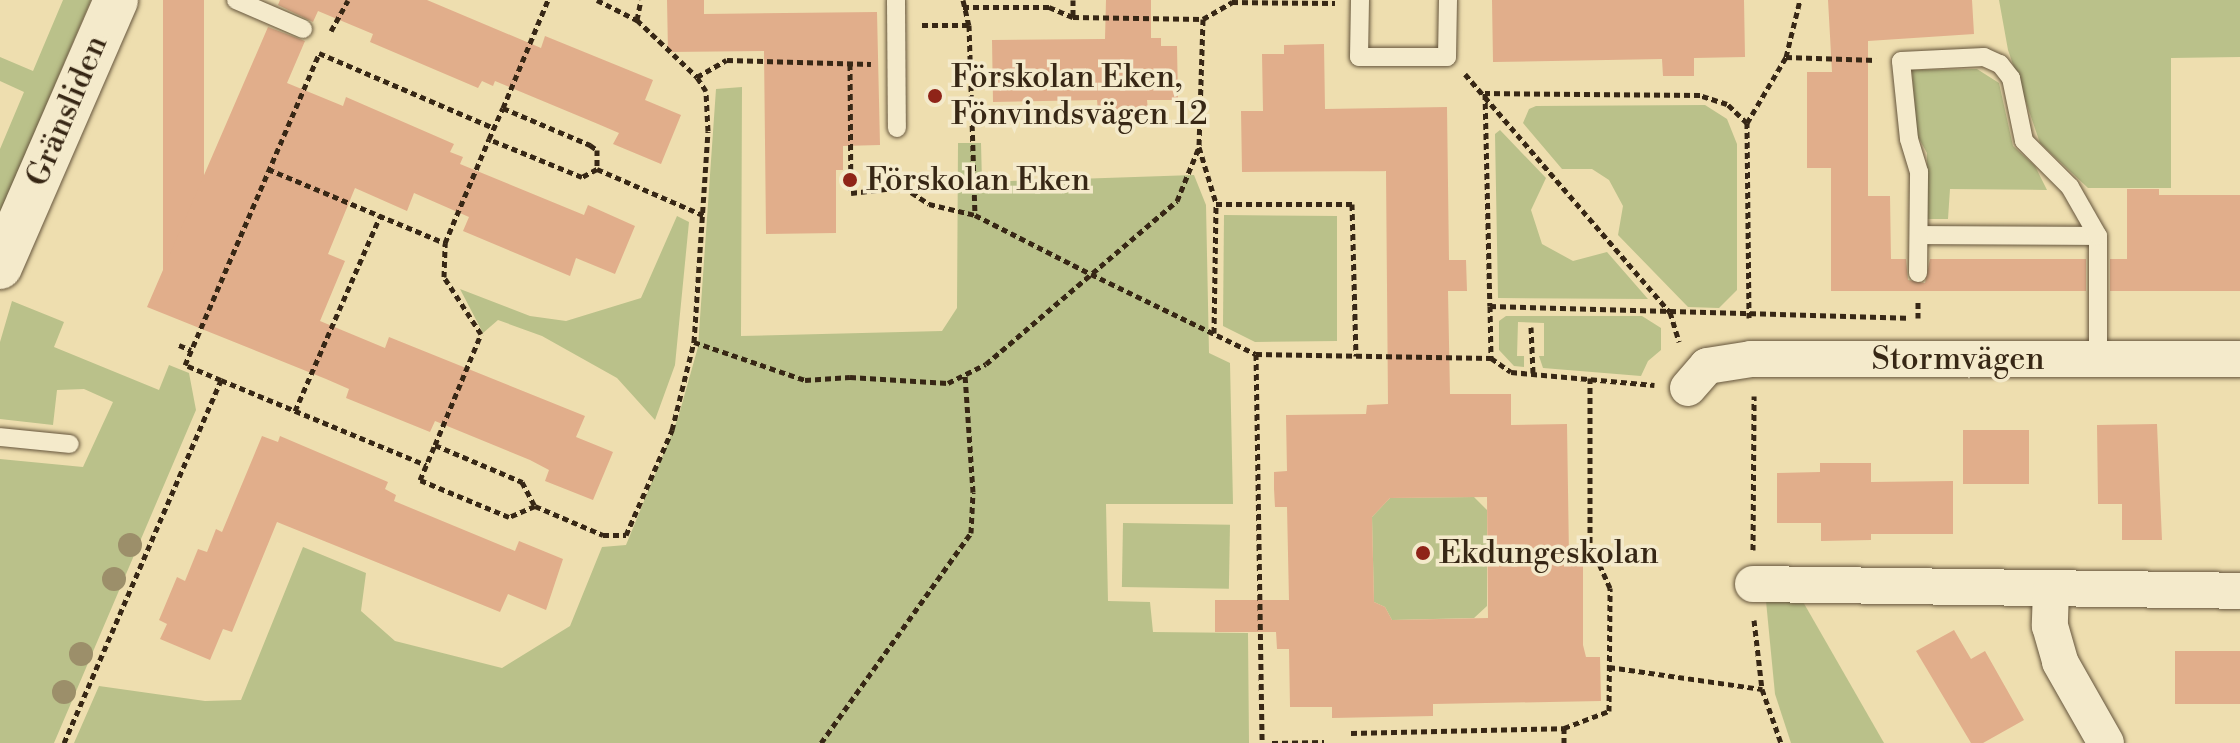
<!DOCTYPE html>
<meta charset="utf-8">
<style>
body{margin:0}
#map{position:relative;width:2240px;height:743px;overflow:hidden;background:#eedeaf;font-family:"Libre Bodoni",serif}
div>[style]{position:absolute}
[style*='--x']{left:calc(var(--x)*1px);top:calc(var(--y)*1px);width:calc(var(--w)*1px);rotate:calc(var(--a)*1deg)}
.green>*{inset:0;background:#bac18a;transform-origin:0 0}
.building>*{inset:0;background:#e1ae8b;transform-origin:0 0}
.path>*{height:5px;margin-top:-2.5px;transform-origin:0;background:repeating-linear-gradient(90deg,#372715 0 6px,transparent 0 10px)}
.roads{filter:drop-shadow(0 0 2px #65553c) drop-shadow(0 0 2px #65553c)}
.lane>*{height:18px;margin:-9px;padding:0 9px;transform-origin:9px;border-radius:9px;background:#f4eacb}
.street>*{height:36px;margin:-18px;padding:0 18px;transform-origin:18px;border-radius:18px;background:#f4eacb}
.secondary>*{height:44px;margin:-22px;padding:0 22px;transform-origin:22px;border-radius:22px;background:#f4eacb}
.trees>*{width:24px;height:24px;margin:-12px;border-radius:50%;background:#9c8f6a}
.dots>*{width:22px;height:22px;translate:-50% -50%;box-sizing:border-box;border:4px solid #f4eacb;border-radius:50%}
span{translate:-50% -50%;white-space:nowrap;text-align:center;line-height:1.15;-webkit-text-stroke:7px #f4eacb;paint-order:stroke}
.poi-label{font-size:32px;color:#372715}
.left{translate:0 -50%;text-align:left}
.street-label{font-size:32px;color:#372715}
</style>
<div id="map">
<div class="green">
<div style="clip-path:polygon(63px 0,91px 0,0 213px,0 149px,24px 92px,0 81px,0 57px,33px 71px)"></div>
<div style="clip-path:polygon(1999px 0,2240px 0,2240px 57px,2171px 58px,2171px 188px,2088px 188px,2040px 143px,2008px 50px)"></div>
<div style="clip-path:polygon(1977px 69px,1999px 83px,2013px 146px,2035px 166px,2047px 190px,1950px 189px,1948px 219px,1926px 219px,1927px 153px,1917px 135px,1912px 70px)"></div>
<div style="clip-path:polygon(742px 87px,741px 336px,942px 331px,957px 308px,958px 143px,981px 143px,982px 182px,1194px 175px,1206px 205px,1209px 353px,1230px 363px,1233px 504px,1106px 504px,1108px 601px,1150px 602px,1153px 632px,1248px 633px,1249px 743px,74px 743px,99px 686px,205px 701px,241px 700px,303px 547px,366px 573px,361px 611px,395px 641px,502px 668px,570px 626px,602px 547px,626px 545px,678px 418px,698px 347px,716px 89px)"></div>
<div style="clip-path:polygon(1705px 105px,1727px 119px,1737px 144px,1737px 290px,1719px 308px,1688px 307px,1618px 235px,1623px 206px,1609px 180px,1592px 169px,1562px 169px,1523px 123px,1529px 109px,1536px 106px)"></div>
<div style="clip-path:polygon(1500px 130px,1546px 178px,1531px 210px,1542px 244px,1573px 261px,1607px 252px,1648px 299px,1498px 298px,1495px 134px)"></div>
<div style="clip-path:polygon(1224px 215px,1337px 216px,1337px 341px,1255px 342px,1223px 326px)"></div>
<div style="clip-path:polygon(677px 216px,689px 222px,675px 365px,655px 420px,617px 378px,542px 336px,498px 320px,483px 333px,460px 289px,530px 316px,566px 321px,641px 298px)"></div>
<div style="clip-path:polygon(12px 301px,64px 322px,54px 347px,159px 390px,169px 365px,189px 373px,196px 410px,54px 743px,0 743px,0 459px,83px 467px,113px 402px,84px 389px,57px 390px,53px 425px,0 419px,0 342px)"></div>
<div style="clip-path:polygon(1506px 316px,1642px 316px,1661px 328px,1661px 350px,1648px 361px,1641px 376px,1543px 368px,1539px 356px,1544px 356px,1544px 323px,1518px 322px,1517px 356px,1524px 356px,1524px 367px,1514px 366px,1499px 350px,1499px 321px)"></div>
<div style="clip-path:polygon(1474px 497px,1487px 510px,1487px 606px,1474px 618px,1392px 620px,1385px 607px,1374px 602px,1372px 517px,1390px 498px)"></div>
<div style="left:1123px;top:523px;width:107px;height:64px;rotate:1deg"></div>
<div style="clip-path:polygon(1802px 600px,1884px 743px,1791px 743px,1775px 694px,1766px 601px)"></div>
</div>
<div class="building">
<div style="left:163px;top:0;width:41px;height:306px"></div>
<div style="clip-path:polygon(280px 0,427px 0,541px 48px,545px 36px,653px 80px,645px 100px,681px 115px,661px 164px,613px 144px,619px 133px,598px 124px,495px 81px,493px 86px,482px 81px,478px 88px,370px 42px,373px 34px,318px 11px,313px 22px,278px 5px)"></div>
<div style="clip-path:polygon(667px 0,704px 0,704px 14px,877px 12px,880px 145px,843px 146px,843px 170px,836px 170px,836px 233px,766px 234px,764px 51px,668px 52px)"></div>
<div style="clip-path:polygon(1106px 0,1151px 0,1151px 38px,1161px 38px,1161px 46px,1177px 46px,1178px 100px,1147px 100px,1148px 110px,1098px 111px,1097px 100px,993px 102px,992px 40px,1105px 39px)"></div>
<div style="clip-path:polygon(1492px 0,1744px 0,1745px 57px,1694px 58px,1694px 76px,1663px 76px,1662px 59px,1493px 62px)"></div>
<div style="clip-path:polygon(1828px 0,1972px 0,1974px 34px,1868px 41px,1868px 196px,1890px 196px,1891px 259px,1906px 259px,1908px 280px,1925px 283px,1930px 259px,2086px 259px,2086px 291px,1831px 291px,1831px 168px,1807px 168px,1807px 72px,1832px 72px)"></div>
<div style="clip-path:polygon(268px 27px,305px 41px,287px 83px,343px 106px,346px 97px,454px 144px,450px 152px,463px 157px,460px 164px,584px 215px,588px 205px,635px 226px,615px 274px,576px 258px,570px 276px,463px 231px,469px 217px,414px 193px,407px 211px,355px 188px,328px 254px,345px 261px,320px 321px,385px 348px,389px 337px,585px 416px,576px 437px,613px 452px,593px 500px,545px 481px,549px 470px,530px 460px,435px 421px,430px 432px,346px 398px,349px 389px,326px 379px,147px 307px)"></div>
<div style="clip-path:polygon(evenodd,1324px 44px,1325px 109px,1447px 107px,1449px 260px,1466px 260px,1467px 291px,1448px 291px,1450px 394px,1511px 394px,1511px 425px,1567px 424px,1569px 556px,1583px 556px,1583px 645px,1586px 657px,1600px 657px,1601px 701px,1433px 704px,1433px 716px,1332px 718px,1332px 707px,1290px 707px,1289px 649px,1277px 649px,1276px 632px,1215px 632px,1215px 600px,1289px 600px,1287px 507px,1275px 507px,1274px 489px,1274px 472px,1287px 471px,1286px 415px,1366px 414px,1367px 405px,1388px 404px,1386px 171px,1242px 172px,1241px 111px,1263px 111px,1262px 54px,1284px 54px,1284px 45px,1324px 44px,1487px 497px,1488px 618px,1392px 620px,1385px 607px,1374px 602px,1372px 517px,1390px 498px,1487px 497px)"></div>
<div style="clip-path:polygon(2127px 189px,2159px 189px,2159px 195px,2240px 195px,2240px 291px,2110px 291px,2110px 259px,2127px 259px)"></div>
<div style="clip-path:polygon(2157px 424px,2162px 540px,2122px 540px,2122px 504px,2098px 504px,2097px 425px)"></div>
<div style="left:1963px;top:430px;width:66px;height:54px"></div>
<div style="clip-path:polygon(262px 436px,278px 442px,280px 436px,388px 482px,385px 489px,396px 495px,394px 501px,515px 551px,519px 541px,563px 559px,546px 610px,508px 594px,500px 612px,277px 522px,232px 632px,223px 629px,210px 660px,160px 639px,167px 624px,159px 620px,177px 577px,185px 581px,198px 549px,207px 552px,216px 529px,222px 532px)"></div>
<div style="clip-path:polygon(1820px 463px,1871px 463px,1871px 482px,1953px 481px,1953px 534px,1871px 534px,1871px 540px,1821px 541px,1821px 523px,1777px 523px,1777px 473px,1820px 472px)"></div>
<div style="clip-path:polygon(1954px 630px,1971px 659px,1985px 651px,2024px 720px,1983px 743px,1971px 743px,1916px 651px)"></div>
<div style="left:2175px;top:651px;width:65px;height:53px"></div>
</div>
<div class="path">
<div style="--x:597;--y:0;--w:45;--a:26.6"></div>
<div style="--x:637;--y:20;--w:20;--a:-79"></div>
<div style="--x:963;--y:0;--w:26;--a:77"></div>
<div style="--x:1073;--y:0;--w:17;--a:90"></div>
<div style="--x:963;--y:7;--w:86;--a:0"></div>
<div style="--x:1049;--y:7;--w:26;--a:23"></div>
<div style="--x:1073;--y:17;--w:130;--a:0.9"></div>
<div style="--x:1203;--y:19;--w:34;--a:-30"></div>
<div style="--x:1232;--y:2;--w:103;--a:0.6"></div>
<div style="--x:1203;--y:19;--w:128;--a:91.8"></div>
<div style="--x:1199;--y:147;--w:59;--a:73.1"></div>
<div style="--x:637;--y:20;--w:83;--a:43.5"></div>
<div style="--x:697;--y:77;--w:34;--a:-30"></div>
<div style="--x:727;--y:60;--w:144;--a:1.6"></div>
<div style="--x:922;--y:25;--w:47;--a:0"></div>
<div style="--x:969;--y:25;--w:190;--a:88.2"></div>
<div style="--x:975;--y:215;--w:130;--a:27"></div>
<div style="--x:1091;--y:274;--w:183;--a:25.9"></div>
<div style="--x:1256;--y:354;--w:235;--a:1"></div>
<div style="--x:1491;--y:358;--w:24;--a:35"></div>
<div style="--x:1511;--y:372;--w:144;--a:5.2"></div>
<div style="--x:331;--y:31;--w:35;--a:-61"></div>
<div style="--x:319;--y:53;--w:190;--a:23.2"></div>
<div style="--x:1786;--y:57;--w:90;--a:1.9"></div>
<div style="--x:850;--y:64;--w:129;--a:89.6"></div>
<div style="--x:851;--y:193;--w:52;--a:-6.6"></div>
<div style="--x:903;--y:187;--w:31;--a:33"></div>
<div style="--x:929;--y:204;--w:47;--a:13.4"></div>
<div style="--x:1465;--y:74;--w:314;--a:49.3"></div>
<div style="--x:1670;--y:312;--w:31;--a:73"></div>
<div style="--x:503;--y:108;--w:95;--a:23"></div>
<div style="--x:590;--y:145;--w:9;--a:36"></div>
<div style="--x:597;--y:150;--w:19;--a:90"></div>
<div style="--x:597;--y:169;--w:17;--a:152"></div>
<div style="--x:582;--y:177;--w:100;--a:-157.8"></div>
<div style="--x:489;--y:139;--w:34;--a:-66"></div>
<div style="--x:503;--y:108;--w:117;--a:-67.4"></div>
<div style="--x:1747;--y:123;--w:28;--a:-136"></div>
<div style="--x:1727;--y:104;--w:28;--a:-162"></div>
<div style="--x:1700;--y:95;--w:215;--a:-179.5"></div>
<div style="--x:1485;--y:93;--w:213;--a:88.7"></div>
<div style="--x:1490;--y:306;--w:417;--a:1.6"></div>
<div style="--x:268;--y:169;--w:192;--a:22.7"></div>
<div style="--x:445;--y:243;--w:113;--a:-67.1"></div>
<div style="--x:597;--y:169;--w:116;--a:23.5"></div>
<div style="--x:1490;--y:306;--w:52;--a:88.9"></div>
<div style="--x:1749;--y:318;--w:195;--a:-90.6"></div>
<div style="--x:1747;--y:123;--w:77;--a:-59.4"></div>
<div style="--x:1786;--y:57;--w:59;--a:-76.2"></div>
<div style="--x:1918;--y:318;--w:19;--a:-90"></div>
<div style="--x:1531;--y:327;--w:46;--a:87.5"></div>
<div style="--x:1214;--y:333;--w:129;--a:-89.1"></div>
<div style="--x:1216;--y:204;--w:136;--a:0"></div>
<div style="--x:1352;--y:204;--w:152;--a:88.5"></div>
<div style="--x:694;--y:342;--w:117;--a:18.9"></div>
<div style="--x:805;--y:380;--w:45;--a:-3.8"></div>
<div style="--x:850;--y:377;--w:98;--a:3.5"></div>
<div style="--x:948;--y:383;--w:42;--a:-26.6"></div>
<div style="--x:986;--y:364;--w:251;--a:-40.5"></div>
<div style="--x:1177;--y:201;--w:58;--a:-67.8"></div>
<div style="--x:179;--y:345;--w:13;--a:23"></div>
<div style="--x:1256;--y:354;--w:389;--a:89.1"></div>
<div style="--x:221;--y:380;--w:222;--a:22.5"></div>
<div style="--x:295;--y:411;--w:213;--a:-66.4"></div>
<div style="--x:435;--y:445;--w:95;--a:23"></div>
<div style="--x:522;--y:482;--w:27;--a:62"></div>
<div style="--x:535;--y:506;--w:28;--a:157"></div>
<div style="--x:509;--y:517;--w:96;--a:-157.4"></div>
<div style="--x:420;--y:480;--w:38;--a:-67"></div>
<div style="--x:435;--y:445;--w:120;--a:-67.5"></div>
<div style="--x:481;--y:334;--w:68;--a:-123"></div>
<div style="--x:444;--y:277;--w:34;--a:-88"></div>
<div style="--x:535;--y:506;--w:74;--a:23.1"></div>
<div style="--x:603;--y:535;--w:23;--a:0"></div>
<div style="--x:626;--y:535;--w:115;--a:-66.3"></div>
<div style="--x:672;--y:430;--w:91;--a:-76"></div>
<div style="--x:694;--y:342;--w:211;--a:-86.2"></div>
<div style="--x:708;--y:131;--w:40;--a:-92.9"></div>
<div style="--x:706;--y:91;--w:17;--a:-123"></div>
<div style="--x:1753;--y:550;--w:154;--a:-89.6"></div>
<div style="--x:1754;--y:620;--w:69;--a:83.4"></div>
<div style="--x:1762;--y:689;--w:57;--a:70.6"></div>
<div style="--x:1609;--y:667;--w:155;--a:8.2"></div>
<div style="--x:1351;--y:733;--w:213;--a:-1.3"></div>
<div style="--x:64;--y:743;--w:395;--a:-66.6"></div>
<div style="--x:221;--y:380;--w:39;--a:-157"></div>
<div style="--x:185;--y:365;--w:339;--a:-66.7"></div>
<div style="--x:821;--y:743;--w:258;--a:-54.5"></div>
<div style="--x:971;--y:533;--w:41;--a:-87.2"></div>
<div style="--x:973;--y:492;--w:116;--a:-93.9"></div>
<div style="--x:1272;--y:743;--w:52;--a:-1.1"></div>
<div style="--x:1564;--y:743;--w:15;--a:-90"></div>
<div style="--x:1564;--y:728;--w:48;--a:-20.7"></div>
<div style="--x:1609;--y:711;--w:123;--a:-89.5"></div>
<div style="--x:1610;--y:588;--w:49;--a:-114"></div>
<div style="--x:1590;--y:543;--w:165;--a:-90"></div>
</div>
<div class="roads">
<div class="lane">
<div style="--x:236;--y:0;--w:73;--a:23.4"></div>
<div style="--x:896;--y:0;--w:128;--a:89.6"></div>
<div style="--x:1360;--y:0;--w:57;--a:91"></div>
<div style="--x:1359;--y:57;--w:88;--a:0"></div>
<div style="--x:1447;--y:57;--w:57;--a:-89"></div>
<div style="--x:1919;--y:235;--w:179;--a:0.3"></div>
<div style="--x:2098;--y:236;--w:124;--a:90"></div>
<div style="--x:1918;--y:273;--w:101;--a:-89.4"></div>
<div style="--x:1919;--y:172;--w:34;--a:-107"></div>
<div style="--x:1909;--y:139;--w:78;--a:-95.9"></div>
<div style="--x:1901;--y:61;--w:83;--a:-2.8"></div>
<div style="--x:1984;--y:57;--w:17;--a:24"></div>
<div style="--x:2000;--y:64;--w:18;--a:52"></div>
<div style="--x:2011;--y:78;--w:64;--a:78.3"></div>
<div style="--x:2024;--y:141;--w:65;--a:45"></div>
<div style="--x:2070;--y:187;--w:56;--a:60.3"></div>
<div style="--x:0;--y:437;--w:70;--a:5.7"></div>
</div>
<div class="street">
<div style="--x:1688;--y:388;--w:29;--a:-49"></div>
<div style="--x:1707;--y:366;--w:45;--a:-9"></div>
<div style="--x:1751;--y:359;--w:489;--a:0"></div>
<div style="--x:1753;--y:584;--w:487;--a:0.8"></div>
<div style="--x:2051;--y:590;--w:36;--a:92"></div>
<div style="--x:2050;--y:626;--w:37;--a:74"></div>
<div style="--x:2060;--y:662;--w:93;--a:60.4"></div>
</div>
<div class="secondary">
<div style="--x:0;--y:267;--w:291;--a:-66.5"></div>
</div>
</div>
<div class="trees">
<div style="left:130px;top:545px"></div>
<div style="left:114px;top:579px"></div>
<div style="left:81px;top:654px"></div>
<div style="left:64px;top:692px"></div>
</div>
<div class="dots">
<div style="left:935px;top:96px;background:#8f2418"></div>
<div style="left:850px;top:180px;background:#8f2418"></div>
<div style="left:1423px;top:553px;background:#8f2418"></div>
</div>
<div class="poi-label">
<span class="left" style="left:951px;top:96px">Förskolan Eken,<br>Fönvindsvägen 12</span>
<span class="left" style="left:866px;top:180px">Förskolan Eken</span>
<span class="left" style="left:1439px;top:553px">Ekdungeskolan</span>
</div>
<div class="street-label">
<span style="left:67px;top:111px;rotate:-67deg">Gränsliden</span>
<span style="left:1958px;top:359px">Stormvägen</span>
</div>
</div>
